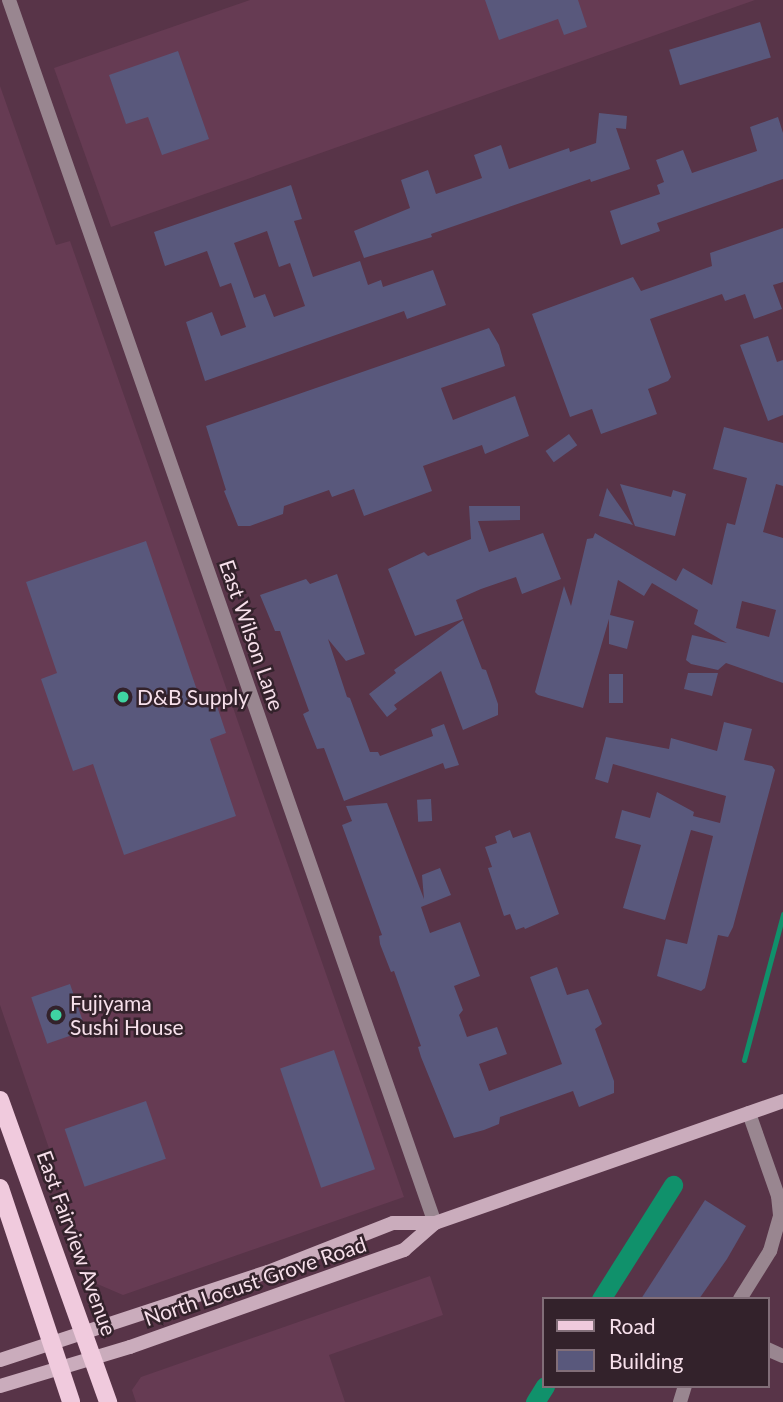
<!DOCTYPE html>
<style>
body{margin:0}
#map{position:relative;width:783px;height:1402px;overflow:hidden;background:#583448;font-family:Lato,sans-serif}
div>[style]{position:absolute}
[style*='--x']{left:calc(var(--x)*1px);top:calc(var(--y)*1px);width:calc(var(--w)*1px);rotate:calc(var(--a)*1deg)}
.built>*{inset:0;background:#663b53}
.stream>*{height:5px;margin:-2.5px;padding:0 2.5px;transform-origin:2.5px;border-radius:2.5px;background:#10916b}
.canal>*{height:19px;margin:-9.5px;padding:0 9.5px;transform-origin:9.5px;border-radius:9.5px;background:#10916b}
.building>*{inset:0;background:#59587c;transform-origin:0 0}
.street>*{height:14px;margin:-7px;padding:0 7px;transform-origin:7px;border-radius:7px;background:#998690}
.secondary>*{height:14px;margin:-7px;padding:0 7px;transform-origin:7px;border-radius:7px;background:#caacbc}
.primary>*{height:18px;margin:-9px;padding:0 9px;transform-origin:9px;border-radius:9px;background:#f0cadd}
.dots>*{width:19px;height:19px;translate:-50% -50%;box-sizing:border-box;border:4px solid #33222b;border-radius:50%}
span{translate:-50% -50%;white-space:nowrap;text-align:center;line-height:1.15;-webkit-text-stroke:5px #33222b;paint-order:stroke}
.street-label{font-size:21px;color:#f7e0eb}
.poi-label{font-size:21px;color:#f7e0eb}
.left{translate:0 -50%;text-align:left}
.legend{position:absolute;left:542px;top:1297px;width:228px;height:91px;box-sizing:border-box;background:#33222b;border:2px solid #816e78;margin:0;padding:9px 12px;list-style:none;font-size:21px;color:#f7e0eb}
.legend li{display:flex;align-items:center;gap:14px;height:35px}
.legend b{width:35px;border:2px solid #816e78}
</style>
<div id="map">
<div class="built">
<div style="clip-path:polygon(250px 0,755px 0,111px 227px,54px 68px)"></div>
<div style="clip-path:polygon(0 86px,56px 245px,70px 241px,404px 1197px,123px 1295px,95px 1283px,0 1005px)"></div>
<div style="clip-path:polygon(430px 1276px,443px 1315px,329px 1355px,345px 1402px,136px 1402px,132px 1390px,141px 1377px)"></div>
</div>
<div class="stream">
<div style="--x:744;--y:1060;--w:151;--a:-75"></div>
</div>
<div class="canal">
<div style="--x:601;--y:1299;--w:135;--a:-57.7"></div>
<div style="--x:535;--y:1402;--w:19;--a:-58"></div>
</div>
<div class="building">
<div style="clip-path:polygon(485px 0,578px 0,587px 27px,564px 35px,558px 19px,499px 40px)"></div>
<div style="left:760px;top:22px;width:37px;height:95px;rotate:73deg"></div>
<div style="clip-path:polygon(178px 51px,209px 139px,162px 155px,148px 117px,126px 124px,109px 75px)"></div>
<div style="clip-path:polygon(599px 113px,627px 116px,626px 129px,616px 128px,630px 169px,591px 182px,590px 179px,431px 234px,432px 237px,364px 258px,354px 231px,410px 208px,401px 180px,428px 170px,436px 194px,482px 178px,474px 155px,501px 145px,509px 169px,569px 148px,570px 152px,596px 143px)"></div>
<div style="clip-path:polygon(778px 117px,783px 133px,783px 179px,657px 223px,660px 231px,621px 245px,610px 211px,660px 194px,657px 185px,664px 182px,656px 160px,683px 150px,692px 173px,757px 151px,750px 127px)"></div>
<div style="clip-path:polygon(evenodd,291px 185px,302px 219px,294px 221px,313px 277px,360px 261px,368px 285px,381px 280px,383px 287px,433px 270px,446px 305px,407px 319px,404px 311px,205px 381px,186px 322px,212px 312px,221px 336px,246px 327px,231px 283px,220px 287px,207px 251px,165px 266px,154px 232px,291px 185px,267px 231px,279px 267px,290px 263px,305px 306px,274px 317px,265px 294px,254px 298px,234px 243px,267px 231px)"></div>
<div style="clip-path:polygon(783px 228px,783px 282px,773px 285px,782px 309px,754px 319px,745px 294px,725px 301px,722px 294px,650px 319px,671px 377px,668px 381px,648px 389px,657px 414px,601px 434px,592px 409px,570px 417px,532px 314px,633px 277px,641px 291px,667px 282px,712px 266px,710px 253px)"></div>
<div style="clip-path:polygon(489px 328px,499px 345px,505px 366px,441px 388px,453px 420px,515px 396px,529px 436px,485px 454px,482px 445px,423px 466px,432px 491px,364px 516px,354px 489px,332px 497px,329px 490px,284px 506px,283px 514px,250px 526px,238px 526px,224px 491px,226px 490px,206px 426px)"></div>
<div style="clip-path:polygon(768px 336px,777px 362px,783px 360px,783px 415px,768px 421px,740px 345px)"></div>
<div style="clip-path:polygon(evenodd,724px 427px,783px 443px,783px 486px,776px 484px,763px 532px,783px 538px,783px 683px,726px 663px,718px 670px,691px 664px,686px 660px,692px 635px,727px 643px,694px 624px,698px 610px,652px 583px,644px 596px,618px 580px,610px 615px,634px 621px,627px 649px,609px 644px,609px 619px,583px 708px,538px 695px,535px 692px,564px 586px,571px 606px,587px 539px,593px 538px,595px 533px,676px 581px,683px 568px,712px 585px,727px 523px,735px 525px,747px 478px,713px 469px,724px 427px,742px 601px,776px 610px,769px 637px,736px 628px,742px 601px)"></div>
<div style="left:569px;top:434px;width:14px;height:29px;rotate:54deg"></div>
<div style="clip-path:polygon(620px 484px,671px 497px,673px 490px,686px 494px,675px 536px,635px 526px)"></div>
<div style="clip-path:polygon(607px 488px,633px 525px,599px 516px)"></div>
<div style="clip-path:polygon(469px 506px,520px 506px,520px 520px,478px 521px,489px 552px,543px 533px,561px 579px,522px 594px,516px 577px,481px 589px,456px 600px,463px 619px,415px 636px,388px 569px,424px 552px,428px 556px,471px 539px)"></div>
<div style="clip-path:polygon(146px 541px,200px 699px,213px 694px,226px 733px,210px 739px,236px 816px,124px 855px,93px 764px,73px 771px,41px 679px,57px 673px,26px 582px)"></div>
<div style="clip-path:polygon(337px 574px,365px 654px,346px 661px,328px 639px,347px 697px,350px 698px,370px 752px,378px 752px,380px 756px,433px 736px,431px 729px,444px 724px,459px 765px,445px 769px,443px 763px,344px 801px,324px 748px,317px 749px,303px 714px,309px 711px,280px 631px,275px 631px,260px 595px,306px 579px,310px 584px)"></div>
<div style="clip-path:polygon(463px 620px,482px 669px,486px 670px,498px 704px,498px 715px,463px 730px,441px 671px,394px 705px,397px 709px,387px 717px,369px 694px,396px 673px,394px 670px)"></div>
<div style="clip-path:polygon(688px 673px,718px 673px,712px 696px,684px 689px)"></div>
<div style="left:609px;top:674px;width:14px;height:29px"></div>
<div style="clip-path:polygon(724px 722px,752px 729px,744px 760px,772px 766px,775px 770px,733px 927px,728px 937px,718px 935px,705px 988px,701px 991px,657px 976px,666px 939px,687px 944px,713px 836px,691px 830px,665px 920px,623px 908px,641px 845px,615px 838px,622px 810px,650px 818px,657px 792px,694px 812px,693px 816px,720px 823px,726px 796px,613px 764px,608px 783px,595px 779px,606px 737px,669px 749px,671px 738px,717px 751px)"></div>
<div style="left:431px;top:799px;width:22px;height:14px;rotate:87deg"></div>
<div style="clip-path:polygon(387px 803px,424px 899px,422px 875px,440px 868px,451px 895px,421px 907px,430px 933px,460px 922px,480px 976px,454px 986px,463px 1010px,459px 1015px,467px 1037px,497px 1027px,507px 1054px,479px 1064px,489px 1091px,562px 1064px,530px 977px,557px 967px,567px 995px,588px 989px,602px 1024px,595px 1029px,614px 1081px,614px 1093px,579px 1107px,573px 1091px,500px 1117px,499px 1124px,484px 1130px,454px 1138px,421px 1057px,418px 1047px,421px 1046px,394px 971px,391px 972px,380px 944px,379px 936px,382px 935px,342px 825px,352px 821px,346px 806px)"></div>
<div style="clip-path:polygon(510px 830px,513px 838px,530px 832px,559px 914px,525px 929px,524px 927px,516px 930px,510px 914px,504px 916px,488px 868px,492px 867px,485px 847px,497px 843px,495px 836px)"></div>
<div style="left:70px;top:984px;width:49px;height:41px;rotate:71deg"></div>
<div style="left:334px;top:1050px;width:126px;height:57px;rotate:71deg"></div>
<div style="left:146px;top:1101px;width:61px;height:86px;rotate:71deg"></div>
<div style="clip-path:polygon(705px 1200px,746px 1226px,727px 1259px,699px 1299px,641px 1299px)"></div>
</div>
<div class="street">
<div style="--x:9;--y:0;--w:1295;--a:70.8"></div>
<div style="--x:740;--y:1299;--w:57;--a:-58"></div>
<div style="--x:770;--y:1251;--w:37;--a:-74"></div>
<div style="--x:780;--y:1215;--w:19;--a:-96"></div>
<div style="--x:778;--y:1196;--w:88;--a:-109.3"></div>
<div style="--x:767;--y:1349;--w:17;--a:24"></div>
<div style="--x:680;--y:1402;--w:17;--a:-73"></div>
</div>
<div class="secondary">
<div style="--x:0;--y:1360;--w:282;--a:-18.2"></div>
<div style="--x:268;--y:1272;--w:134;--a:-21.4"></div>
<div style="--x:393;--y:1223;--w:42;--a:0"></div>
<div style="--x:435;--y:1223;--w:369;--a:-19.3"></div>
<div style="--x:0;--y:1386;--w:136;--a:-16.7"></div>
<div style="--x:130;--y:1347;--w:291;--a:-19.5"></div>
<div style="--x:404;--y:1250;--w:41;--a:-41.1"></div>
</div>
<div class="primary">
<div style="--x:0;--y:1100;--w:321;--a:70.3"></div>
<div style="--x:0;--y:1188;--w:225;--a:71.6"></div>
</div>
<div class="dots">
<div style="left:123px;top:697px;background:#3fd4a2"></div>
<div style="left:56px;top:1015px;background:#3fd4a2"></div>
</div>
<div class="street-label">
<span style="left:252px;top:635px;rotate:71deg">East Wilson Lane</span>
<span style="left:77px;top:1243px;rotate:70deg">East Fairview Avenue</span>
<span style="left:255px;top:1281px;rotate:-19deg">North Locust Grove Road</span>
</div>
<div class="poi-label">
<span class="left" style="left:137px;top:697px">D&amp;B Supply</span>
<span class="left" style="left:70px;top:1015px">Fujiyama<br>Sushi House</span>
</div>
<ul class="legend">
<li><b style="height:9px;background:#f0cadd"></b>Road</li>
<li><b style="height:19px;background:#59587c"></b>Building</li>
</ul>
</div>
